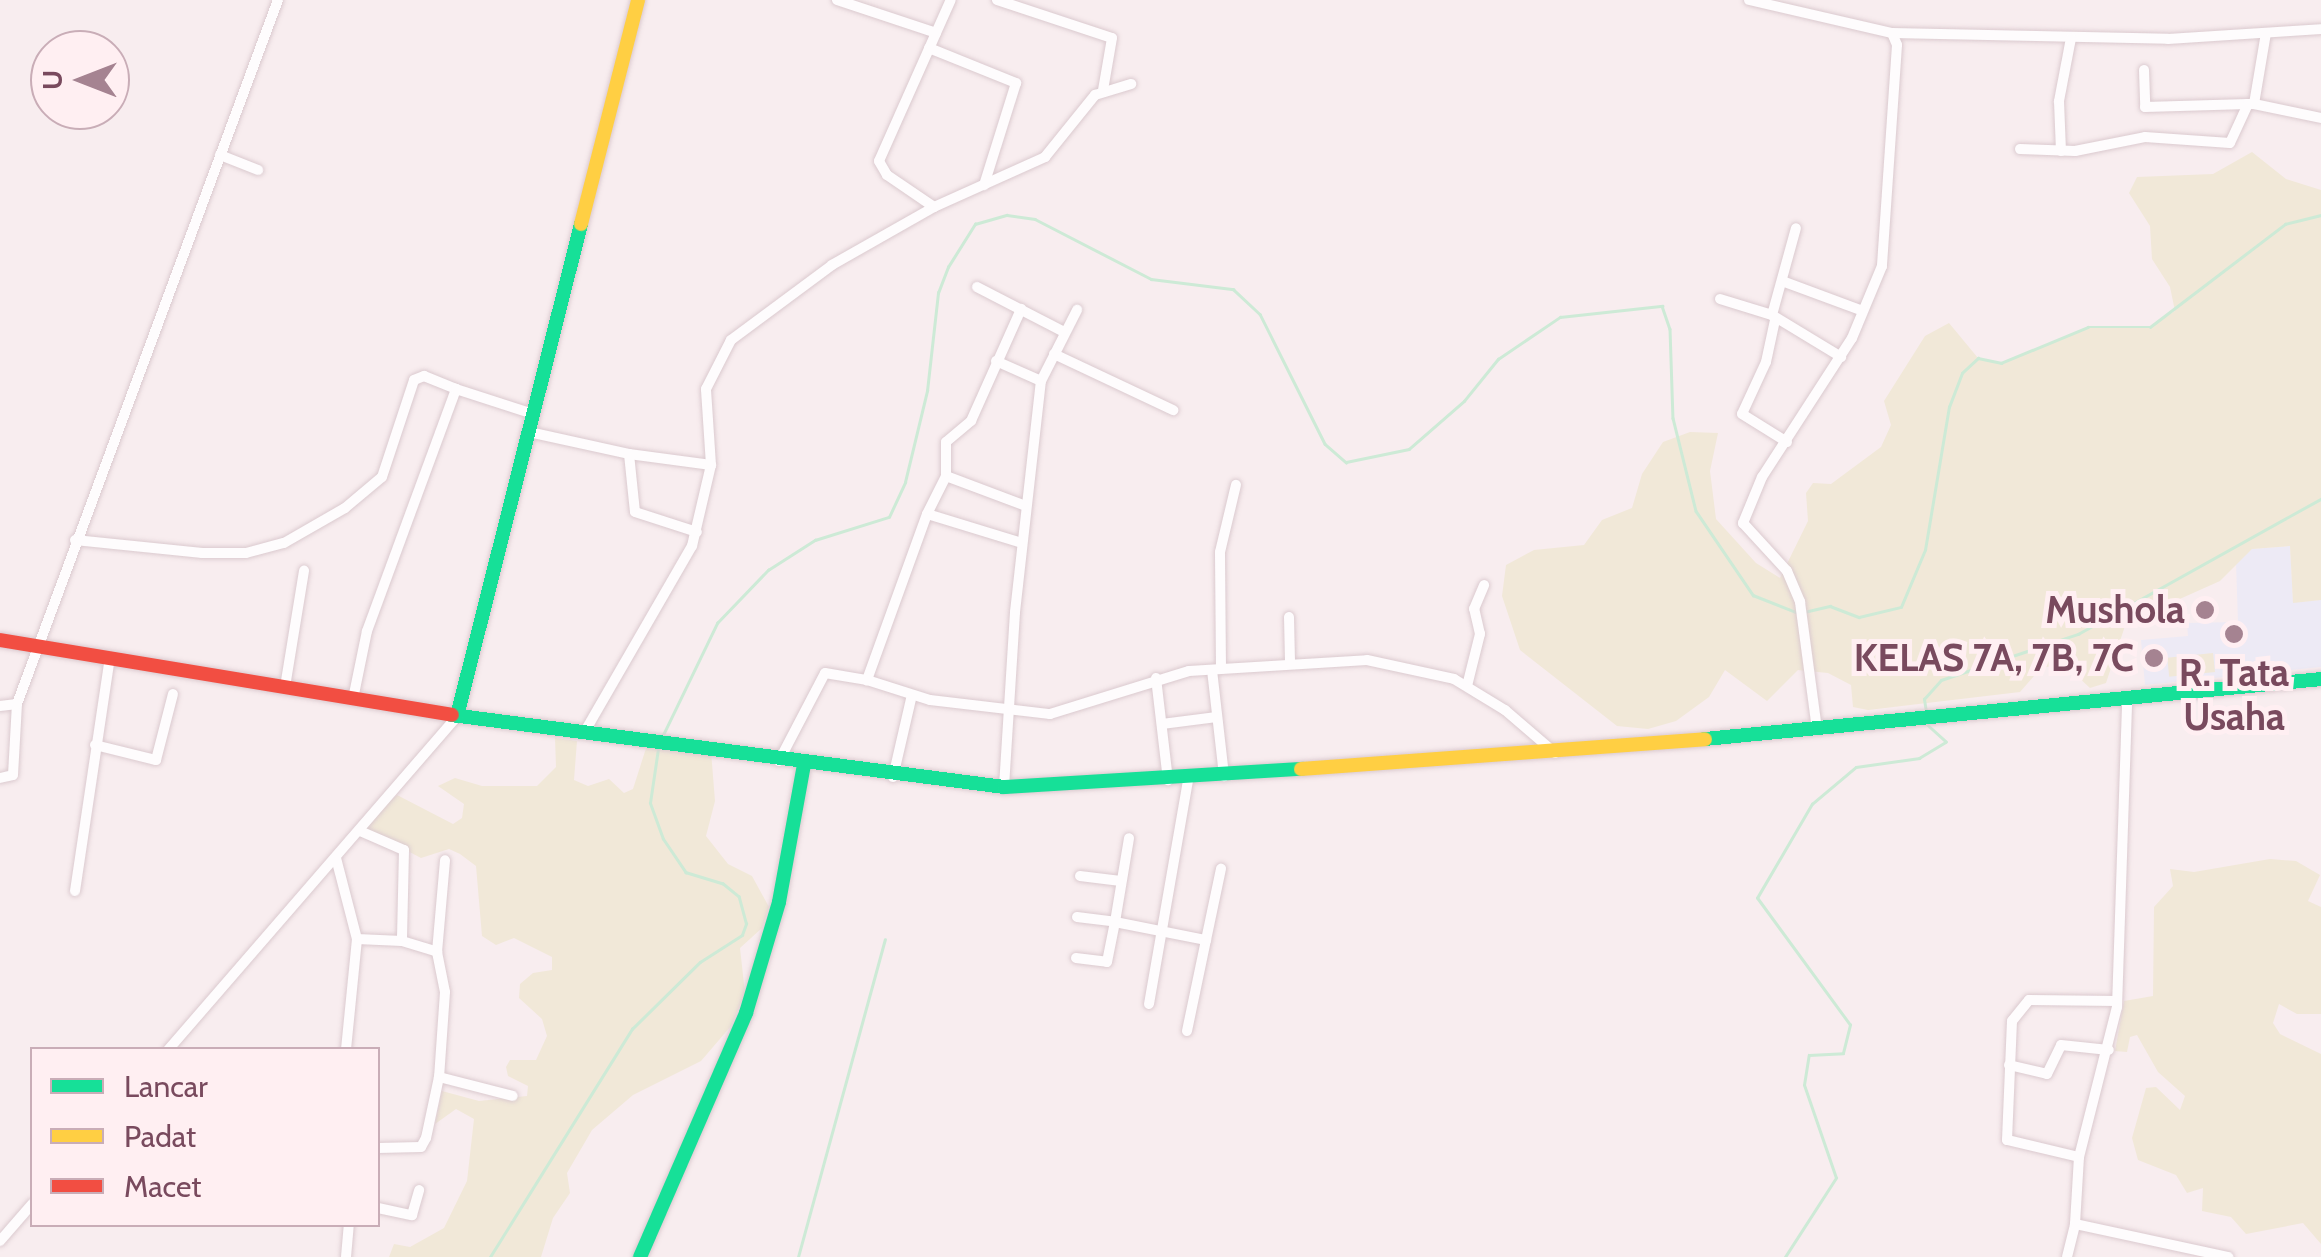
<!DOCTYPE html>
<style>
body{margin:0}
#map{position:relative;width:2321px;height:1257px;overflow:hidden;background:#f8edef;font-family:Cabin,sans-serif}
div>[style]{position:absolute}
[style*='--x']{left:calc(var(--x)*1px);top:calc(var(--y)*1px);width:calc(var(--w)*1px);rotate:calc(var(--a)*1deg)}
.education>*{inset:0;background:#edeaf5}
.green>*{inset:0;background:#f1e8d8;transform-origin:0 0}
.stream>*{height:2.5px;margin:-1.25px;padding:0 1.25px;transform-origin:1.25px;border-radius:1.25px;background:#cdead6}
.roads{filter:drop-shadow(0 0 2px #dbcacf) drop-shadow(0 0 2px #dbcacf)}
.street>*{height:10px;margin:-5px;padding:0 5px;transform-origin:5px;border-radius:5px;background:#fefcfd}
.fast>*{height:14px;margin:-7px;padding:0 7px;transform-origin:7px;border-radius:7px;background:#16e098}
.slow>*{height:14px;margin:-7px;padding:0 7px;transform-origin:7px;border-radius:7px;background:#ffcf43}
.jam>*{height:14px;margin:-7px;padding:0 7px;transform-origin:7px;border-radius:7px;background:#f24e42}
.dots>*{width:28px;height:28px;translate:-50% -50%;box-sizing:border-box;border:5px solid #ffeff2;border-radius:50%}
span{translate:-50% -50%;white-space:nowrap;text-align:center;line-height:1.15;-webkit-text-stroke:10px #ffeff2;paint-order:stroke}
.poi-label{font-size:38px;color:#794a5e;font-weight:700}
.right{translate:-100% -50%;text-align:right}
.legend{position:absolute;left:30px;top:1047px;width:350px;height:180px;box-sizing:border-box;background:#ffeff2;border:2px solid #c9adb7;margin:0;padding:12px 18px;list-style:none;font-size:30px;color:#794a5e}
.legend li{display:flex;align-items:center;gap:20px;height:50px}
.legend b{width:50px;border:2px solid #c9adb7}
.north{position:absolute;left:30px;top:30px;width:100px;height:100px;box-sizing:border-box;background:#ffeff2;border:2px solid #c9adb7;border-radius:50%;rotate:270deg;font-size:28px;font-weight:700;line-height:40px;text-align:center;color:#794a5e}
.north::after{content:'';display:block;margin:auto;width:35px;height:45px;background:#a58391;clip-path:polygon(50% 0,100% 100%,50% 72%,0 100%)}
</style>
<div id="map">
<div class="education">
<div style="clip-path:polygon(2290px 546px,2293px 602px,2321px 600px,2321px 667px,2145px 685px,2141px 640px,2188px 636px,2187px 623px,2238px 622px,2236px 563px,2252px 549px)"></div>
</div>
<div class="green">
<div style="clip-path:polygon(2252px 152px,2286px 179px,2321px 190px,2321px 600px,2293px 603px,2290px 546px,2252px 549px,2220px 581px,2126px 623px,2106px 683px,2090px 688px,2064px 664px,2041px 668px,2020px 692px,1868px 710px,1853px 707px,1851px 685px,1828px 673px,1798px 670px,1767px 701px,1725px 670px,1709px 697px,1676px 721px,1648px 729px,1617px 726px,1520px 650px,1502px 596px,1506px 565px,1534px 550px,1584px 545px,1602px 520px,1632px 508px,1642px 474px,1663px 442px,1690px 432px,1718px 433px,1710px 471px,1716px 519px,1756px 563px,1780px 578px,1808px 521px,1806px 493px,1813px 483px,1831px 484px,1881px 447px,1891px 425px,1884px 401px,1925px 336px,1949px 323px,1978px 358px,2001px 363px,2088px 327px,2150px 327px,2175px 311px,2170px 287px,2152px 259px,2150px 226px,2129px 193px,2137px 177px,2213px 174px)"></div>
<div style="left:2213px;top:653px;width:19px;height:46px;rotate:84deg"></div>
<div style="clip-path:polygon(555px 738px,577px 741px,574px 780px,588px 786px,609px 779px,624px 793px,633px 789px,648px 742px,711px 751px,715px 801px,706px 836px,728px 864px,752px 876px,769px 907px,762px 928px,740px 948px,745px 993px,731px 1026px,701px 1061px,633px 1095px,592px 1130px,567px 1173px,570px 1193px,553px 1218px,541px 1257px,389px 1257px,394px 1244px,410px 1247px,444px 1228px,467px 1181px,474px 1119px,456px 1109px,435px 1124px,442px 1091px,479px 1101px,527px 1096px,528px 1086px,508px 1076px,506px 1067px,510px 1060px,536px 1060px,547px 1036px,542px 1019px,519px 998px,520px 984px,533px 973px,552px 970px,552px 957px,514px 938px,496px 945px,482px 936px,476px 866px,460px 854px,449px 849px,421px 858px,362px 827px,397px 795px,453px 824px,462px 818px,464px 804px,438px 786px,455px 778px,482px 786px,537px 786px,556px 767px)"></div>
<div style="clip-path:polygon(2270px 859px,2296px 861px,2320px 875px,2308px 901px,2321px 907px,2321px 1014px,2297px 1014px,2279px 1004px,2273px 1023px,2280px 1034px,2321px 1054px,2321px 1244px,2303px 1223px,2246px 1234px,2231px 1217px,2202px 1211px,2203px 1188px,2187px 1193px,2176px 1175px,2138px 1160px,2132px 1138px,2146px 1088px,2156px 1087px,2180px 1110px,2185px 1096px,2158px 1072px,2137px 1035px,2130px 1037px,2127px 1052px,2115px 1051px,2124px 1001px,2153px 996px,2154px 907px,2173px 886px,2170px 869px,2194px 872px)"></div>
</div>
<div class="stream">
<div style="--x:1804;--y:612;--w:27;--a:-13"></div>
<div style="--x:1830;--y:606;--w:31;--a:21"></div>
<div style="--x:1859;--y:617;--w:43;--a:-13.4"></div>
<div style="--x:1901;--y:607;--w:62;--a:-67.2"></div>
<div style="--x:1925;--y:550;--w:145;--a:-80.5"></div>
<div style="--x:1949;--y:407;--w:36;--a:-69"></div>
<div style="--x:1962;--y:373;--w:22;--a:-43"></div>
<div style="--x:1978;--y:358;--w:24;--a:12"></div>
<div style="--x:2001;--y:363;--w:94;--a:-22.5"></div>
<div style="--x:2088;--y:327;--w:62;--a:0"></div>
<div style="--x:2150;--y:327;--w:170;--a:-37.3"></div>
<div style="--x:2285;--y:224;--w:37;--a:-14"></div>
<div style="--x:1926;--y:712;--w:13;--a:-99"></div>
<div style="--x:1924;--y:699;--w:25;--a:-48"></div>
<div style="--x:1941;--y:680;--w:145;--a:-18.6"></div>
<div style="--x:2078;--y:634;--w:278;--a:-29.1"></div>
<div style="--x:662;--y:737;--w:127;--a:-64.2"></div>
<div style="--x:717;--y:623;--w:74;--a:-46.1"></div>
<div style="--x:768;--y:570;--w:56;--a:-32.6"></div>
<div style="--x:815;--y:540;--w:77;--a:-17.3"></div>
<div style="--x:889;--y:517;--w:38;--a:-65"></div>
<div style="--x:905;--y:482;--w:94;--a:-76.4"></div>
<div style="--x:927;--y:391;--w:99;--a:-83.6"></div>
<div style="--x:938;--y:293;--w:28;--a:-69"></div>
<div style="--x:948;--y:267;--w:51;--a:-57.9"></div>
<div style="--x:975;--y:224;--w:33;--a:-16"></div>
<div style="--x:1007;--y:215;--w:28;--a:8"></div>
<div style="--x:1035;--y:219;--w:131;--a:27.3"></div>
<div style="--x:1151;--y:279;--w:83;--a:7"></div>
<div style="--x:1233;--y:289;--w:37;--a:43"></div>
<div style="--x:1260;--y:314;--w:145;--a:63.4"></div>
<div style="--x:1325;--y:444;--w:28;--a:41"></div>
<div style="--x:1346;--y:462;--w:64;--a:-11.7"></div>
<div style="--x:1409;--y:449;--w:73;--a:-41.1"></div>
<div style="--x:1464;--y:401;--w:54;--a:-51"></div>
<div style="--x:1498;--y:359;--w:75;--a:-34.1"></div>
<div style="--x:1560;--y:317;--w:103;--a:-6.2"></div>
<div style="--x:1662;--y:306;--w:24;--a:71"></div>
<div style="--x:1670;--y:329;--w:89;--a:88.1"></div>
<div style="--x:1673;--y:418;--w:96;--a:76.1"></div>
<div style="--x:1696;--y:511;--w:102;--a:55.8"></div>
<div style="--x:1753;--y:595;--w:46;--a:21.6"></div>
<div style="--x:490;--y:1257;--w:269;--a:-58.1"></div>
<div style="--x:632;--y:1029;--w:95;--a:-44.6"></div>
<div style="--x:700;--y:962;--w:50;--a:-32.7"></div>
<div style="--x:742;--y:935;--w:12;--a:-70"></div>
<div style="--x:746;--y:924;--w:28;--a:-105"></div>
<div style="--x:739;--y:897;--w:21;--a:-141"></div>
<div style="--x:723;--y:884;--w:39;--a:-163"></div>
<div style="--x:686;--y:873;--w:41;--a:-124.1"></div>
<div style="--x:663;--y:839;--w:38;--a:-110"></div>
<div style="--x:650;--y:803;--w:55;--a:-81.6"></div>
<div style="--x:798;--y:1257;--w:329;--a:-74.7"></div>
<div style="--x:1785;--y:1257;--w:94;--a:-57.2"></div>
<div style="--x:1836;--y:1178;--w:98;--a:-109"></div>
<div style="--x:1804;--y:1085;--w:30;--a:-81"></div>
<div style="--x:1809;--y:1055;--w:34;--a:-3"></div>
<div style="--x:1843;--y:1053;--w:29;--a:-76"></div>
<div style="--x:1850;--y:1025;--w:157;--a:-126.2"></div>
<div style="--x:1757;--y:898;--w:109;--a:-59.7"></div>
<div style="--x:1812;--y:804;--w:57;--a:-40.1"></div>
<div style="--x:1856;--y:767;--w:64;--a:-8.1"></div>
<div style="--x:1919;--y:758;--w:31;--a:-31"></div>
<div style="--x:1946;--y:742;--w:25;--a:-138"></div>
</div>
<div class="roads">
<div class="street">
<div style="--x:837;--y:0;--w:104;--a:18.4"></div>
<div style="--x:936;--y:33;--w:36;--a:-66"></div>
<div style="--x:997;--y:0;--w:121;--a:18.3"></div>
<div style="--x:1112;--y:38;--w:53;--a:99.8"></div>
<div style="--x:1749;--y:0;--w:147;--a:13"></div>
<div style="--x:1892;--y:33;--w:13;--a:67"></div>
<div style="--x:1897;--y:45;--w:222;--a:93.9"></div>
<div style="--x:1882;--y:266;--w:78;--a:112.6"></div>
<div style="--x:1852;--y:338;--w:166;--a:122.9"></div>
<div style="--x:1762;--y:477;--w:50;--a:112.4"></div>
<div style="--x:1743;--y:523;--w:65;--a:47.5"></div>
<div style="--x:1787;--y:571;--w:34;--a:67"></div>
<div style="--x:1800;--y:602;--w:128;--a:82.4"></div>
<div style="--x:1892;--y:33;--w:276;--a:1.2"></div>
<div style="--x:2168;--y:39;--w:153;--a:-3.7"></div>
<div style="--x:2266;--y:33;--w:72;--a:99.6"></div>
<div style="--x:2254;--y:104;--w:68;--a:11.8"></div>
<div style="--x:929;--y:48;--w:94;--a:21.9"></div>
<div style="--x:1016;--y:83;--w:107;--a:107.4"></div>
<div style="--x:2144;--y:70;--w:37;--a:88"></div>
<div style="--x:2145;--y:107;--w:103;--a:-1.7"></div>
<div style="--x:2020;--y:149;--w:55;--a:2.1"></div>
<div style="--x:2075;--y:151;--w:71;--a:-11.3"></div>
<div style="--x:2145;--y:137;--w:85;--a:4"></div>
<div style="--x:2230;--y:143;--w:43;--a:-65.2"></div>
<div style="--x:2248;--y:104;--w:6;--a:0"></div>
<div style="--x:2061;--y:151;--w:50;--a:-92.3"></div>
<div style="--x:2059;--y:101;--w:64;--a:-79.2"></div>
<div style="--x:220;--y:155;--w:41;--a:21.5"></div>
<div style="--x:934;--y:207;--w:57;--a:-145.8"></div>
<div style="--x:887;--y:175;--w:16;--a:-120"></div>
<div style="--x:879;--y:161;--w:140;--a:-66"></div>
<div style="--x:1782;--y:281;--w:86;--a:20.3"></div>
<div style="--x:977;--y:287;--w:98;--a:27.3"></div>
<div style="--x:1720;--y:299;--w:54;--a:17.1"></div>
<div style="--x:1772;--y:315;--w:81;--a:31.3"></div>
<div style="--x:1772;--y:315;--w:90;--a:-74.6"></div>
<div style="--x:1775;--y:320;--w:43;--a:102.1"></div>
<div style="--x:1766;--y:362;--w:57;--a:114.8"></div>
<div style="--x:1742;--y:414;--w:53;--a:31.9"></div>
<div style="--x:1054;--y:354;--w:132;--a:25.2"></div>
<div style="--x:996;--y:361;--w:49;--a:24"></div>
<div style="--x:529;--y:432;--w:102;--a:12.4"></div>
<div style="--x:629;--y:454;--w:58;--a:84.1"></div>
<div style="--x:635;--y:512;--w:65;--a:17.9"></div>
<div style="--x:629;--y:454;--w:83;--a:7.6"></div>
<div style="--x:946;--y:476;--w:85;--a:20.6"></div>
<div style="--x:927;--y:514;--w:42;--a:-63.4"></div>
<div style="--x:946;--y:476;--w:34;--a:-90"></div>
<div style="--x:946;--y:442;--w:33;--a:-40"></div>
<div style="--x:971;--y:421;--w:123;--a:-65.9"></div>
<div style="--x:75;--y:540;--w:128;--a:5.8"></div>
<div style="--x:202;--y:553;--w:44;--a:0"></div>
<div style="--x:246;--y:553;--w:39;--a:-15"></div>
<div style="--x:284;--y:543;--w:70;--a:-29.8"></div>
<div style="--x:345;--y:508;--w:48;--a:-40"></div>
<div style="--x:382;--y:477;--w:102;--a:-71.7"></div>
<div style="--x:414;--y:380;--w:11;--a:-22"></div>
<div style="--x:424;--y:376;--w:35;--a:22"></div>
<div style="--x:1022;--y:543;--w:99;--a:-163"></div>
<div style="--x:927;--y:514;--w:177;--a:109.9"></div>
<div style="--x:867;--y:680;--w:66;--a:17.6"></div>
<div style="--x:930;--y:700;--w:121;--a:6.7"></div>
<div style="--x:1050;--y:714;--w:145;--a:-17.2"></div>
<div style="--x:1189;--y:671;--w:178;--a:-3.5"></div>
<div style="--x:1367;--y:660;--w:89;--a:12.3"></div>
<div style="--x:1454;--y:679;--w:60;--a:31.3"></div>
<div style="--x:1505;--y:710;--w:66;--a:40.7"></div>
<div style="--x:1289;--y:617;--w:45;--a:88.7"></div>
<div style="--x:1221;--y:669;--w:117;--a:-90.5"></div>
<div style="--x:1220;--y:552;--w:69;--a:-76.6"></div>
<div style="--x:1212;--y:670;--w:107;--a:83.5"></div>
<div style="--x:1156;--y:678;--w:103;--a:83.3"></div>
<div style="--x:1467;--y:686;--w:54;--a:-76"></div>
<div style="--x:1480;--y:634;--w:26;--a:-103"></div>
<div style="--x:1474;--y:609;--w:26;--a:-67"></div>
<div style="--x:285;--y:687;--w:118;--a:-80.7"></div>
<div style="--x:353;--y:699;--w:69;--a:-78.4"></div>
<div style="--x:367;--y:631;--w:258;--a:-69.8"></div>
<div style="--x:456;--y:389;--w:81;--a:18"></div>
<div style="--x:0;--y:706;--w:17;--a:-7"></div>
<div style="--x:1162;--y:724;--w:55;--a:-7.3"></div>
<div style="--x:584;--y:733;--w:216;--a:-60"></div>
<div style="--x:692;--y:546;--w:83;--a:-76.8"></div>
<div style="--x:711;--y:465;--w:76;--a:-93.8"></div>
<div style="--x:706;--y:389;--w:55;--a:-63"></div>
<div style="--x:731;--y:340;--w:126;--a:-36.6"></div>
<div style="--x:832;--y:265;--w:117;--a:-29.6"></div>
<div style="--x:934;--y:207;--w:122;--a:-24.2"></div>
<div style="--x:1045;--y:157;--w:80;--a:-51.1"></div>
<div style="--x:1095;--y:95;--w:38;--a:-17"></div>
<div style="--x:95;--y:745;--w:63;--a:13.8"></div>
<div style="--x:156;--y:760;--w:68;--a:-75.6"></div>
<div style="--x:779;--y:761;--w:99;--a:-62.4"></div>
<div style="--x:825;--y:673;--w:43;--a:9.5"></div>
<div style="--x:893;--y:777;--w:84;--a:-77"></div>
<div style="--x:0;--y:778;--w:13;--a:-13"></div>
<div style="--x:13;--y:775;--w:71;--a:-86.8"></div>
<div style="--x:17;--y:704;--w:751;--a:-69.66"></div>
<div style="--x:1004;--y:787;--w:175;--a:-86.4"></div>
<div style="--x:1015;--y:612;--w:232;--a:-83.6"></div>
<div style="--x:1041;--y:381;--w:80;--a:-63.1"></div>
<div style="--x:360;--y:831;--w:48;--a:23.4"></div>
<div style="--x:404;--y:850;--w:91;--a:91.3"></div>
<div style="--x:336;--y:858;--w:84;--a:75.5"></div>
<div style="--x:357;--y:939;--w:112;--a:95.7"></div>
<div style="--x:1080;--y:876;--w:41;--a:7"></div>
<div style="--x:75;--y:891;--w:236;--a:-81.5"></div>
<div style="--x:1077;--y:917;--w:38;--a:7"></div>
<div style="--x:1115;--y:922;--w:85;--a:-80.5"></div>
<div style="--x:357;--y:939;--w:45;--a:2.5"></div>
<div style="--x:402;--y:941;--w:37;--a:17"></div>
<div style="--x:437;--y:952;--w:41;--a:78.7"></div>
<div style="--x:445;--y:992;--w:85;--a:94"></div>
<div style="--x:439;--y:1077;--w:62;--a:102"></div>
<div style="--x:426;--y:1138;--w:10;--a:119"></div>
<div style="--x:421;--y:1147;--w:43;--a:178.7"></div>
<div style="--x:1206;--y:940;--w:73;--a:-78.1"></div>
<div style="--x:437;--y:952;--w:92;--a:-85"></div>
<div style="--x:1076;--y:958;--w:31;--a:7"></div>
<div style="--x:1107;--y:962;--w:41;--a:-78.7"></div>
<div style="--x:1115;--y:922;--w:93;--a:11.2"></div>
<div style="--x:1206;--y:940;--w:93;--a:101.8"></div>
<div style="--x:1149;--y:1004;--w:227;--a:-80.1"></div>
<div style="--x:168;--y:1050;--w:442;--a:-49.1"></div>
<div style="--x:2009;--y:1065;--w:39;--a:13"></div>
<div style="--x:2047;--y:1074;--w:32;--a:-64"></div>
<div style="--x:2061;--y:1045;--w:48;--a:5.9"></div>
<div style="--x:439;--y:1077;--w:76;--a:14.4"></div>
<div style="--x:2079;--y:1157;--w:74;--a:-166.7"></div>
<div style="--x:2007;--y:1140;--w:119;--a:-87.6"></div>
<div style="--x:2012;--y:1021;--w:27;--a:-51"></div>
<div style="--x:2029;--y:1000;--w:88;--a:0.7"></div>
<div style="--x:378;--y:1208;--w:35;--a:12"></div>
<div style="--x:412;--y:1215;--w:26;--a:-74"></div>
<div style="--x:2075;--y:1224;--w:67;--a:-86.6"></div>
<div style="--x:2079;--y:1157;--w:155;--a:-75.8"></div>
<div style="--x:2117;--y:1007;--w:308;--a:-88.1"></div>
<div style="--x:0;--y:1241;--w:49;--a:-49.1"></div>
<div style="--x:346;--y:1257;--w:33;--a:-85"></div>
<div style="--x:2067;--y:1257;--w:34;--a:-76"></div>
<div style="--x:2075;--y:1224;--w:157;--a:12.2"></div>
</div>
<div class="fast">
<div style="--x:452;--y:715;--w:557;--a:7.43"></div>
<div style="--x:1004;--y:787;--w:298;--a:-3.5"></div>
<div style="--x:457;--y:716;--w:507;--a:-75.85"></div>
<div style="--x:1705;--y:739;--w:619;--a:-5.56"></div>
<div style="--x:640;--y:1257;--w:266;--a:-66.5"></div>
<div style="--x:746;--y:1013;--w:116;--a:-73.4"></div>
<div style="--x:779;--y:902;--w:139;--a:-79.7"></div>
</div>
<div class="slow">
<div style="--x:581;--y:224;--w:231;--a:-75.7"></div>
<div style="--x:1301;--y:769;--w:405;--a:-4.2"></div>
</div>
<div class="jam">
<div style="--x:0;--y:640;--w:458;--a:9.4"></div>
</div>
</div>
<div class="dots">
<div style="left:2205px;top:610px;background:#a58391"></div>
<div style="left:2234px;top:634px;background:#a58391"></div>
<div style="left:2154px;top:658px;background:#a58391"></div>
</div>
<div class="poi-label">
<span class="right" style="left:2185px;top:610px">Mushola</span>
<span class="right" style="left:2134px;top:658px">KELAS 7A, 7B, 7C</span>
<span style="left:2234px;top:695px">R. Tata<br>Usaha</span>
</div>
<ul class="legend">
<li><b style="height:12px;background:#16e098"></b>Lancar</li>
<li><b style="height:12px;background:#ffcf43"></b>Padat</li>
<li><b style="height:12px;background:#f24e42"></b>Macet</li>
</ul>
<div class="north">U</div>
</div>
